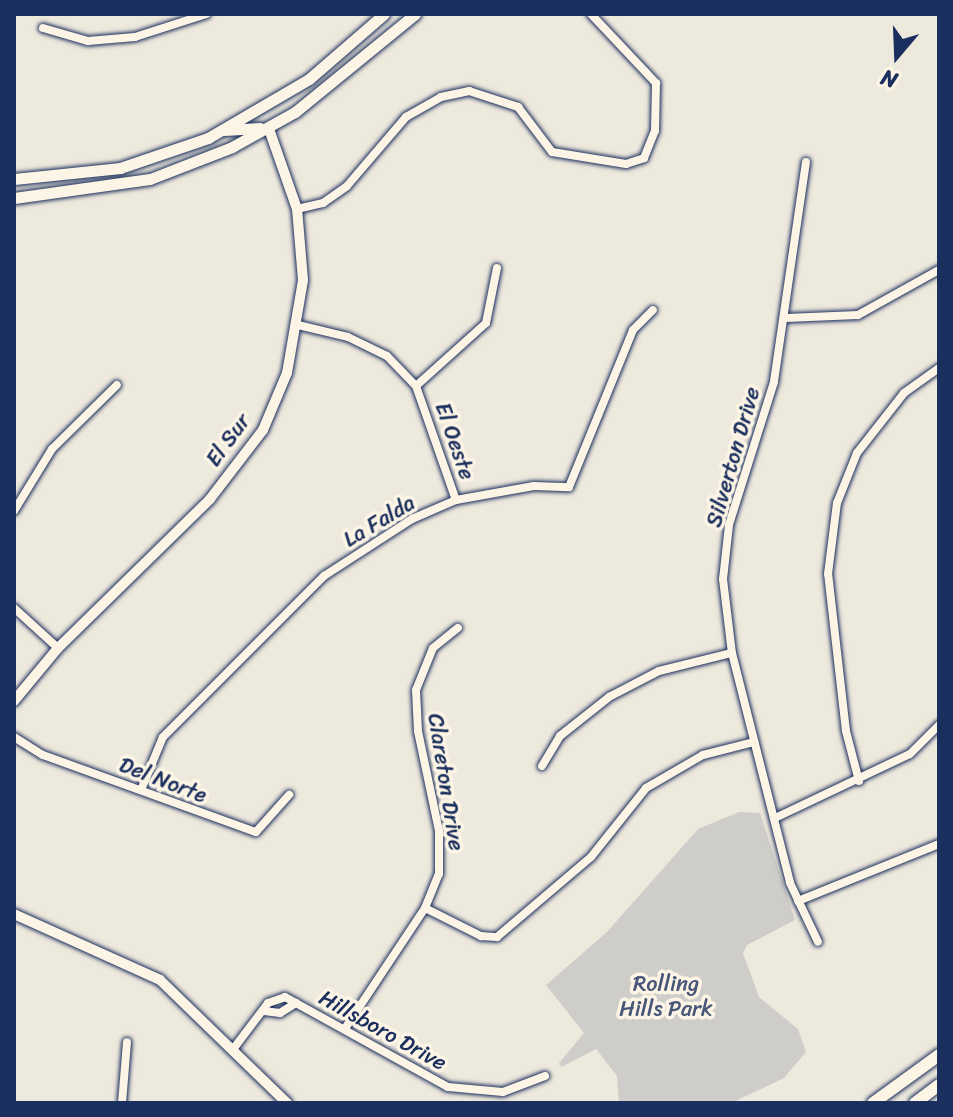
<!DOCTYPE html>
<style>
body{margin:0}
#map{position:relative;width:953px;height:1117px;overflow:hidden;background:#eee9dd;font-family:Sriracha,sans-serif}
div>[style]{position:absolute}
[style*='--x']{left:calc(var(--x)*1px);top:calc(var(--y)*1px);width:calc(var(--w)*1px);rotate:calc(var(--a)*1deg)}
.green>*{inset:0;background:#cfcdca}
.roads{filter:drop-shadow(0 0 2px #1b2f5e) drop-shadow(0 0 2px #1b2f5e)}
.minor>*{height:8px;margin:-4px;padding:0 4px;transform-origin:4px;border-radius:4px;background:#fcf5e5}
.tertiary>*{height:10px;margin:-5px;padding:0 5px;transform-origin:5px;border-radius:5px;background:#fcf5e5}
.secondary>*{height:11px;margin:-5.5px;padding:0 5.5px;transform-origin:5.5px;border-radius:5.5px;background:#fcf5e5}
.primary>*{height:12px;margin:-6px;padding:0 6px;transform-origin:6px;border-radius:6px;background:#fcf5e5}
span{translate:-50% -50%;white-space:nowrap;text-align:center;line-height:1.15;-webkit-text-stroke:7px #fcf5e5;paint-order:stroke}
.street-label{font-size:22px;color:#1b2f5e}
.park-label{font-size:22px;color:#485679}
.frame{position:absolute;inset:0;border:16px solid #1b2f5e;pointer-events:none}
.north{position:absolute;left:857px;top:16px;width:80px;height:80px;-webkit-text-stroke:6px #fcf5e5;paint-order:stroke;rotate:199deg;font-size:22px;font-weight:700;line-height:32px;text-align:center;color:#1b2f5e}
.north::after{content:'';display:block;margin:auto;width:28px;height:36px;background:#1b2f5e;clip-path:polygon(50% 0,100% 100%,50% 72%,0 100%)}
</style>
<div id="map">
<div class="green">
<div style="clip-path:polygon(739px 812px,760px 813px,795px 920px,747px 945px,743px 953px,759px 997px,798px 1029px,806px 1052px,784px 1078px,731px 1103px,619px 1103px,617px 1076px,596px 1049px,562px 1067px,559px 1063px,584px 1033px,546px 985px,607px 932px,698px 829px)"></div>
</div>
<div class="roads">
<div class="minor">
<div style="--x:43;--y:28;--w:47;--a:16.1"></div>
<div style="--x:88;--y:41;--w:47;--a:-4.9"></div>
<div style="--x:135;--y:37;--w:75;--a:-17.9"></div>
<div style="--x:806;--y:162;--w:222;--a:98.3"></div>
<div style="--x:774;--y:382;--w:150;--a:107.5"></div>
<div style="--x:729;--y:525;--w:54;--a:96.3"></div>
<div style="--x:723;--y:579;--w:75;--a:83.1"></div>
<div style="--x:732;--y:653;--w:237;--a:75.8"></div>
<div style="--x:790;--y:883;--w:65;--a:64.6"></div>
<div style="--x:297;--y:209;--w:27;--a:-13"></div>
<div style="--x:323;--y:203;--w:29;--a:-35"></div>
<div style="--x:347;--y:186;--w:91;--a:-49.5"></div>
<div style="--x:406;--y:117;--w:40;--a:-29.7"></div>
<div style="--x:441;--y:97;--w:29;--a:-12"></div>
<div style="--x:469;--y:91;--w:52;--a:18.1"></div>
<div style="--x:518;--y:107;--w:56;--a:52.9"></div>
<div style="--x:552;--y:152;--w:75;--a:9.2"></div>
<div style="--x:626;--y:164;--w:19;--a:-18"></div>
<div style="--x:644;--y:158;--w:29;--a:-68"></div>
<div style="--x:655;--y:131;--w:48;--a:-88.8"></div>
<div style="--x:656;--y:83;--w:95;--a:-133.3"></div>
<div style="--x:786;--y:318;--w:72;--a:-2.4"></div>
<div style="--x:858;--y:315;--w:93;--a:-29.1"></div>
<div style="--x:298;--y:325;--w:51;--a:13.5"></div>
<div style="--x:348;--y:337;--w:43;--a:26"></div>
<div style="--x:387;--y:356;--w:42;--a:46"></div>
<div style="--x:416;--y:386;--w:121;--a:70.7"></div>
<div style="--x:416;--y:386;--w:94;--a:-42"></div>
<div style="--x:486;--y:323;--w:56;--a:-78.7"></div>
<div style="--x:14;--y:511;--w:73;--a:-58.5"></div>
<div style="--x:52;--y:449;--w:91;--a:-44.6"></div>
<div style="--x:14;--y:608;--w:59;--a:42.3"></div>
<div style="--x:14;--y:737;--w:34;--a:32"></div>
<div style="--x:43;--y:755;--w:226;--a:19.9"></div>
<div style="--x:256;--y:832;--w:50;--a:-48.3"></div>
<div style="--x:542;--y:766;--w:35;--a:-59"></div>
<div style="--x:560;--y:736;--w:63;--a:-38.5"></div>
<div style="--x:609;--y:697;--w:56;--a:-27.5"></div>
<div style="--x:659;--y:671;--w:75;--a:-13.9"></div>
<div style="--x:859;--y:781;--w:52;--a:-104.6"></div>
<div style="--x:846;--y:731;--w:158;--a:-96.5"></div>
<div style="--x:828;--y:574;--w:72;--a:-82.8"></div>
<div style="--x:837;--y:503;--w:54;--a:-68.2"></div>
<div style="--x:857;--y:453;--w:76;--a:-51.9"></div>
<div style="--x:904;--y:393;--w:43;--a:-35.5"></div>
<div style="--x:141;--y:790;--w:57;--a:-67.5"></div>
<div style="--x:163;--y:737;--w:228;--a:-45"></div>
<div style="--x:324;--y:576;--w:105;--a:-32.9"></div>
<div style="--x:412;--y:519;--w:48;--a:-23.4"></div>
<div style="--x:456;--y:500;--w:79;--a:-10.2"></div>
<div style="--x:534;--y:486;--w:35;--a:2"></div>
<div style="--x:569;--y:487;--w:170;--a:-67.8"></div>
<div style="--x:633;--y:330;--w:28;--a:-45"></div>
<div style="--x:775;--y:818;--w:149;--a:-25.4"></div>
<div style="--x:910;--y:754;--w:41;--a:-45"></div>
<div style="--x:798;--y:901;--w:152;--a:-22"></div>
<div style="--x:425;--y:908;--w:63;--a:26.6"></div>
<div style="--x:481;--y:936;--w:16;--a:4"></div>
<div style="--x:497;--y:937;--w:123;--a:-40.4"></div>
<div style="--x:591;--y:857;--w:88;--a:-51.4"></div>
<div style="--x:646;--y:788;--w:66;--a:-30.1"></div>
<div style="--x:703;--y:755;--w:53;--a:-14.3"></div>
<div style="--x:264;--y:1011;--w:16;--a:7"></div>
<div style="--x:280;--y:1013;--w:19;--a:-32"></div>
<div style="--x:346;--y:1027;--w:143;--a:-56.4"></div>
<div style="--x:425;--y:908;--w:37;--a:-68"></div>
<div style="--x:439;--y:874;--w:43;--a:-90"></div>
<div style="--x:439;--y:831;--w:102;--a:-101.9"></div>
<div style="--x:418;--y:731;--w:41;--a:-92.8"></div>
<div style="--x:416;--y:690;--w:45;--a:-68"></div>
<div style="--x:433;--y:648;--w:32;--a:-39"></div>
<div style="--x:234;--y:1048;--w:56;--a:-52.9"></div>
<div style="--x:268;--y:1003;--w:18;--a:-19"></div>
<div style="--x:285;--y:997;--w:186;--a:28.9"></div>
<div style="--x:448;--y:1087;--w:55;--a:5.2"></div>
<div style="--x:503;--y:1092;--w:45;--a:-20.9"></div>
<div style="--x:122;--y:1103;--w:61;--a:-85.3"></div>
</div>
<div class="tertiary">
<div style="--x:14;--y:701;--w:69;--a:-50.3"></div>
<div style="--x:58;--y:648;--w:213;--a:-44.4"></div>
<div style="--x:210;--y:499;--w:87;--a:-52.5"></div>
<div style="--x:263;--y:430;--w:62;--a:-67.2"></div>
<div style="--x:287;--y:373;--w:94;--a:-80.2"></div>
<div style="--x:303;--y:280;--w:71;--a:-94.8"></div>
<div style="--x:297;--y:209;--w:85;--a:-109.3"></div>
<div style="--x:14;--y:914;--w:160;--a:24.3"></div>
<div style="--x:160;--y:980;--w:177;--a:44.1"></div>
</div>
<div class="secondary">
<div style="--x:224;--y:130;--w:36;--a:-3"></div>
<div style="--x:14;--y:179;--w:107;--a:-5.9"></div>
<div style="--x:120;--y:168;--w:93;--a:-18.8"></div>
<div style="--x:208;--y:138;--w:117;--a:-30.3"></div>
<div style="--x:309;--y:79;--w:99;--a:-40.9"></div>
<div style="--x:14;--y:198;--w:137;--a:-8"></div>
<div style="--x:150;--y:179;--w:88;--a:-21.3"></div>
<div style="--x:232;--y:147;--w:72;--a:-29.1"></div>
<div style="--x:295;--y:112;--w:155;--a:-39.2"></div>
</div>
<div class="primary">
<div style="--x:873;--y:1103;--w:82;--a:-36"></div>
<div style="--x:915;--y:1103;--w:30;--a:-37"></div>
</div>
</div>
<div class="street-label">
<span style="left:228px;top:440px;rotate:-54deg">El Sur</span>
<span style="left:455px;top:441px;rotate:71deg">El Oeste</span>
<span style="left:733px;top:457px;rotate:-74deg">Silverton Drive</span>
<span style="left:379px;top:521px;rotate:-31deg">La Falda</span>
<span style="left:163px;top:780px;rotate:21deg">Del Norte</span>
<span style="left:446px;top:782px;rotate:81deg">Clareton Drive</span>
<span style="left:383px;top:1030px;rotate:29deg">Hillsboro Drive</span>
</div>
<div class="park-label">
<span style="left:666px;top:996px">Rolling<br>Hills Park</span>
</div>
<div class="frame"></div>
<div class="north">N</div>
</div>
